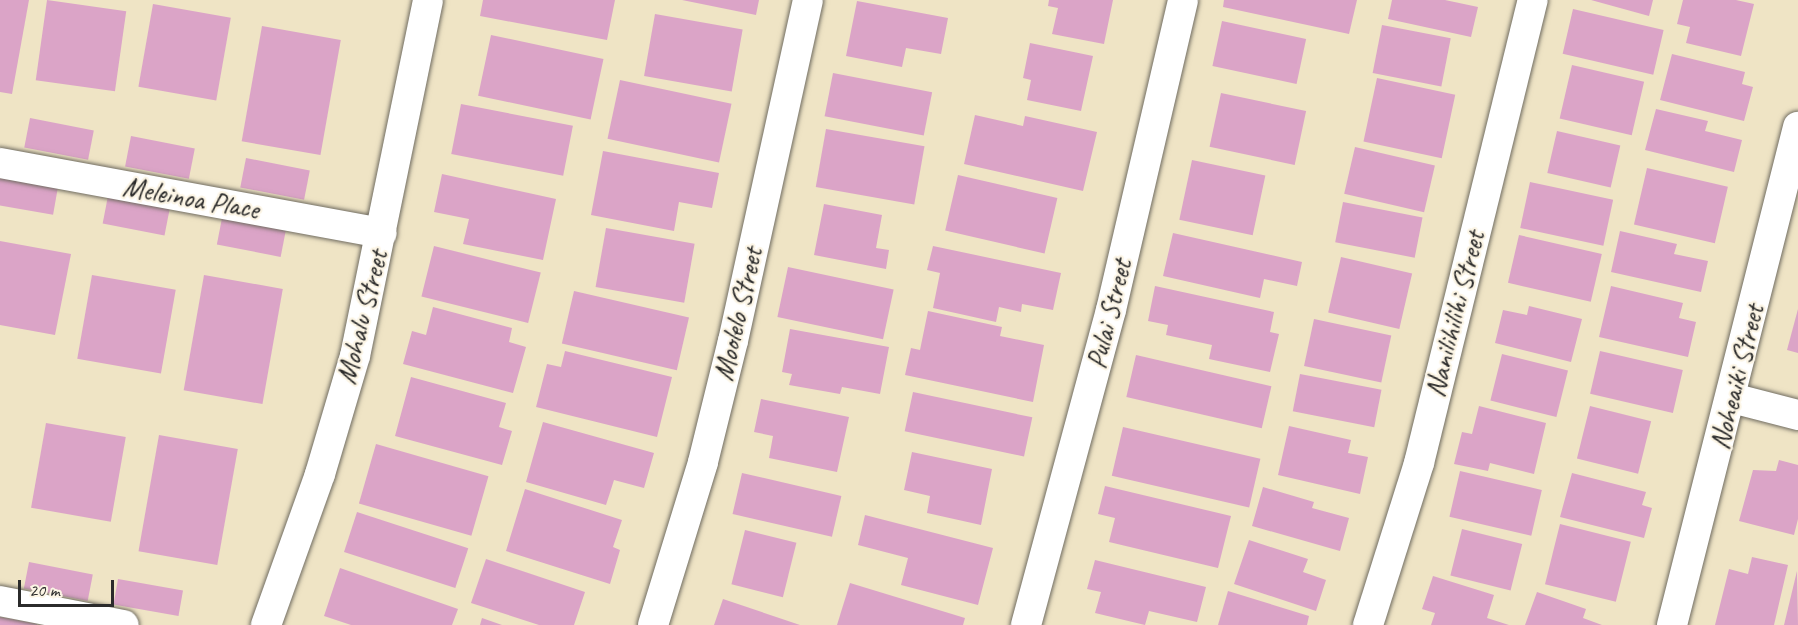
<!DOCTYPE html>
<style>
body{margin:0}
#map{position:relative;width:1798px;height:625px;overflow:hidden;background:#efe4c5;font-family:Caveat,sans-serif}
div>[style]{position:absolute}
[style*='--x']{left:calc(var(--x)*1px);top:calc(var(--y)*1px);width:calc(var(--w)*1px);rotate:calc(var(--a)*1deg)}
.building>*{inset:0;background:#dba4c7;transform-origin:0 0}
.roads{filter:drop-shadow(0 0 2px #706c61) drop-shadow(0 0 2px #706c61)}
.minor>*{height:30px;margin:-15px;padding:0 15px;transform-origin:15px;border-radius:15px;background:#fff}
span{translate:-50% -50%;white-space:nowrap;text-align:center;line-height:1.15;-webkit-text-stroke:4.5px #fcf5e5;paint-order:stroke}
.street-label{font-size:28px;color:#2b2b2b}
.scale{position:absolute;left:18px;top:580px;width:96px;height:27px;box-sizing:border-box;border:3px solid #2b2b2b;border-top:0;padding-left:8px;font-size:18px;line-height:21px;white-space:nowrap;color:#2b2b2b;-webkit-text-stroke:4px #fcf5e5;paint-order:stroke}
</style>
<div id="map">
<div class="building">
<div style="clip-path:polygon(0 0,29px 0,12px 94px,0 92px)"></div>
<div style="left:47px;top:0;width:80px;height:81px;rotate:8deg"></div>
<div style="clip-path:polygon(483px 0,615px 0,607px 40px,480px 16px)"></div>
<div style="clip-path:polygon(682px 0,759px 0,756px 15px)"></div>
<div style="clip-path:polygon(1049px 0,1113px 0,1104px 44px,1052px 34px,1058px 8px,1048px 6px)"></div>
<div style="clip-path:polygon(1224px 0,1357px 0,1349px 34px,1223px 7px)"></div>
<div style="clip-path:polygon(1392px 0,1445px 0,1478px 7px,1471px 37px,1388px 19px)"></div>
<div style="clip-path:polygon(1591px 0,1653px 0,1649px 16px)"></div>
<div style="clip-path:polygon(1683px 0,1736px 0,1754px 4px,1741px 56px,1686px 43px,1690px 27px,1677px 24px)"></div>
<div style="clip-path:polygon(857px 1px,948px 18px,941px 54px,906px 48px,902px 67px,846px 56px)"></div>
<div style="left:153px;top:4px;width:79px;height:84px;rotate:10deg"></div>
<div style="left:1573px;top:9px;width:93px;height:46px;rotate:13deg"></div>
<div style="left:655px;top:14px;width:89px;height:63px;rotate:10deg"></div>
<div style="left:1222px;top:21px;width:86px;height:46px;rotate:12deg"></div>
<div style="left:1382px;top:25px;width:70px;height:49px;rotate:11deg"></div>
<div style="left:262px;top:26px;width:80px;height:117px;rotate:10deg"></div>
<div style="left:491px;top:35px;width:115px;height:62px;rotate:12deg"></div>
<div style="clip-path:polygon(1030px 43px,1093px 56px,1081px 111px,1027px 100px,1031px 80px,1023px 78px)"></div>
<div style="clip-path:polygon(1672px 54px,1745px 72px,1742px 84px,1753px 87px,1744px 121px,1660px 100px)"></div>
<div style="left:1572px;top:65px;width:74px;height:55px;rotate:13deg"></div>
<div style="left:833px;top:73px;width:101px;height:44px;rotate:11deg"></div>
<div style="left:1377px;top:78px;width:80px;height:65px;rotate:12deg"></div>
<div style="left:620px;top:80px;width:114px;height:60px;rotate:12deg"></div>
<div style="left:1221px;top:93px;width:87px;height:55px;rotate:12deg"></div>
<div style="left:461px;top:104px;width:114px;height:51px;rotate:11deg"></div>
<div style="clip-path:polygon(1656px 109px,1708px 121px,1705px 131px,1742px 140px,1734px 172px,1645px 150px)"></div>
<div style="clip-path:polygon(975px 115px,1023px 126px,1025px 116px,1097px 132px,1083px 191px,964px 164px)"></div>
<div style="left:30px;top:118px;width:65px;height:30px;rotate:11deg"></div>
<div style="left:826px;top:129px;width:100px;height:59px;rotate:10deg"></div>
<div style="left:1557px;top:131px;width:65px;height:43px;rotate:13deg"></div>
<div style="left:131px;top:136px;width:65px;height:31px;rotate:11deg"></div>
<div style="left:1355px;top:147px;width:82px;height:48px;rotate:13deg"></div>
<div style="clip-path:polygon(603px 151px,719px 173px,712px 208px,679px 202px,674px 231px,591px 215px)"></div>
<div style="left:246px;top:158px;width:65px;height:30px;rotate:11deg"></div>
<div style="left:1192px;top:160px;width:75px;height:61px;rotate:12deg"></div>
<div style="left:1647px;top:168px;width:83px;height:58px;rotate:13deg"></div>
<div style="clip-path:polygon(442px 174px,556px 199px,543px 260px,463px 244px,469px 219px,434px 212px)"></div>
<div style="left:958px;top:175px;width:102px;height:57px;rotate:13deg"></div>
<div style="left:0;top:176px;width:59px;height:29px;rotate:10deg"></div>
<div style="left:1530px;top:182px;width:85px;height:47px;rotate:12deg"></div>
<div style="left:108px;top:196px;width:63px;height:28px;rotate:11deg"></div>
<div style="left:1343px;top:202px;width:81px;height:41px;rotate:11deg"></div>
<div style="clip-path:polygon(824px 204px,882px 215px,876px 248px,889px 250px,886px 269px,814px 255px)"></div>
<div style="left:222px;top:218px;width:65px;height:27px;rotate:11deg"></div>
<div style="left:606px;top:228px;width:90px;height:60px;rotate:10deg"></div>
<div style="clip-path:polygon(1620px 231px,1677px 244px,1674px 254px,1708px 261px,1701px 292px,1611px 272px)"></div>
<div style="clip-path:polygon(1173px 233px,1302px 262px,1297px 286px,1264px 279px,1260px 298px,1163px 276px)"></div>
<div style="left:1519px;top:235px;width:85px;height:49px;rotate:13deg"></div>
<div style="clip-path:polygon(0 241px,71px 254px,55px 335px,0 325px)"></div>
<div style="left:434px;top:246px;width:110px;height:52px;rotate:14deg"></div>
<div style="clip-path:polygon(933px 246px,1061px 273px,1053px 310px,1022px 304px,1021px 312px,999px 307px,996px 322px,933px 308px,940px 273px,927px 270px)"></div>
<div style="left:1341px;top:257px;width:73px;height:57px;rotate:13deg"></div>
<div style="left:788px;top:267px;width:108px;height:51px;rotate:12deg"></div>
<div style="left:92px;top:275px;width:85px;height:85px;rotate:10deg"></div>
<div style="left:204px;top:275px;width:80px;height:117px;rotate:10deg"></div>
<div style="clip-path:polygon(1155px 286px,1274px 312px,1270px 332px,1279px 334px,1270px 372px,1209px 359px,1212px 345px,1166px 335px,1168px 325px,1148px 321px)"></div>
<div style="clip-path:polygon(1611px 286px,1683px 303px,1679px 318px,1696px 322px,1688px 357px,1599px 337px)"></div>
<div style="left:574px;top:291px;width:118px;height:54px;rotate:13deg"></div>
<div style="clip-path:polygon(1529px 306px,1582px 319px,1571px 362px,1495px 343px,1503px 310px,1527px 315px)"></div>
<div style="clip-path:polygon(433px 307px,512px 328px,509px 342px,526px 347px,513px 393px,403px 364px,412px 331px,426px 335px)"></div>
<div style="clip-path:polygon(1798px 309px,1798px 353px,1787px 350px)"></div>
<div style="clip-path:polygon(928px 311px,1002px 327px,1000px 336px,1044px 345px,1033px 402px,905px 375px,911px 348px,920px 350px)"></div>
<div style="left:1314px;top:319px;width:79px;height:48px;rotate:12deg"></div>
<div style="clip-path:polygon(790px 329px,889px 347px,880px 394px,842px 387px,840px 394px,789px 385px,792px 374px,782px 372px)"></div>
<div style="clip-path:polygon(565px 351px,672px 377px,657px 437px,536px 407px,547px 364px,561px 367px)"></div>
<div style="left:1600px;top:351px;width:85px;height:44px;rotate:13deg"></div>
<div style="left:1502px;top:354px;width:68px;height:48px;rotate:14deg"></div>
<div style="left:1136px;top:355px;width:139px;height:43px;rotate:13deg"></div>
<div style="left:1300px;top:374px;width:83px;height:38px;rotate:11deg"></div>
<div style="clip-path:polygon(411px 377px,506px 403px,499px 427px,512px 431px,502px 465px,395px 436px)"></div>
<div style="left:913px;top:392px;width:122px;height:40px;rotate:12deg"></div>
<div style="clip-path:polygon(761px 399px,849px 417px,837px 472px,769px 458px,773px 436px,754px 432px)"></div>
<div style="clip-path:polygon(1479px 406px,1546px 423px,1534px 474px,1490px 463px,1488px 471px,1454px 464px,1462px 432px,1472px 434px)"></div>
<div style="left:1590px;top:406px;width:63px;height:54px;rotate:14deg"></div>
<div style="clip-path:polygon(543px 422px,654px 453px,644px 488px,614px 480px,606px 505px,526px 482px)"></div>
<div style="left:46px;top:423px;width:81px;height:86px;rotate:10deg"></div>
<div style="clip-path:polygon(1289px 426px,1351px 440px,1348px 453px,1368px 457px,1360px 494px,1278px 475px)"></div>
<div style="left:1123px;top:427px;width:141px;height:50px;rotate:13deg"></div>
<div style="left:159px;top:435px;width:80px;height:118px;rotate:10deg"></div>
<div style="left:376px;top:444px;width:117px;height:62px;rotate:16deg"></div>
<div style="clip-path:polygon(912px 452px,992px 469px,981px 525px,927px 513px,930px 496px,904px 490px)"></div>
<div style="clip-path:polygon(1779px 460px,1798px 465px,1798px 519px,1794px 535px,1739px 521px,1753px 470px,1776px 471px)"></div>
<div style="left:1460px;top:471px;width:84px;height:47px;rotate:13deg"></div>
<div style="left:742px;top:473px;width:102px;height:42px;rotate:13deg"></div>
<div style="clip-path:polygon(1572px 473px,1646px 492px,1642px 505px,1652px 508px,1644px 538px,1560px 517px)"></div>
<div style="clip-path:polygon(1105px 486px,1231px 516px,1218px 568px,1109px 542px,1115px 518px,1098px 514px)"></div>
<div style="clip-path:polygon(1263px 487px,1314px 502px,1312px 508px,1349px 518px,1340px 551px,1252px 526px)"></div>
<div style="clip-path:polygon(525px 489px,622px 520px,613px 547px,620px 550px,610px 584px,506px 551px)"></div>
<div style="left:357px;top:512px;width:117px;height:42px;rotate:18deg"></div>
<div style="clip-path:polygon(865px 515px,993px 548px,978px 605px,901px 585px,908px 558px,858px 545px)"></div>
<div style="left:1560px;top:524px;width:73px;height:62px;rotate:14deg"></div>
<div style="left:1462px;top:529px;width:62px;height:48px;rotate:14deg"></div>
<div style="left:745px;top:530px;width:53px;height:56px;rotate:14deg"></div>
<div style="clip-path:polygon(1249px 540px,1308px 559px,1303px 572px,1326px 580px,1316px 611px,1234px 584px)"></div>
<div style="clip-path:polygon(1752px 557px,1788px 565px,1774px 625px,1715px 625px,1729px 569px,1748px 574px)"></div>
<div style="clip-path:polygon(486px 559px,585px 592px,574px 625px,539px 625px,471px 603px)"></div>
<div style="clip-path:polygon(1095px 560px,1206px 587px,1197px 622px,1149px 611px,1145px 625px,1095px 613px,1101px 592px,1087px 589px)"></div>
<div style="left:29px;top:562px;width:65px;height:27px;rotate:11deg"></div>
<div style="clip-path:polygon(340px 568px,458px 609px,452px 625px,351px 625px,324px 616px)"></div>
<div style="clip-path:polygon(1797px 571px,1798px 625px,1784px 625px)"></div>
<div style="clip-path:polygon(1433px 576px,1494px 595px,1487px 618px,1509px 625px,1431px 625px,1435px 613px,1422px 609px)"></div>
<div style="left:118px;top:579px;width:66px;height:26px;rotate:10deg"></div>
<div style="clip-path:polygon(850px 583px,965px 618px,963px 625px,837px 625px)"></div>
<div style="clip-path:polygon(1228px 591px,1309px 616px,1307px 625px,1218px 625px)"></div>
<div style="clip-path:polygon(1537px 592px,1586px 609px,1583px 618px,1602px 625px,1525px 625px)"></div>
<div style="clip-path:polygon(723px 599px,800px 625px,714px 625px)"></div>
<div style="clip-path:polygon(0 617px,37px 624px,37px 625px,0 625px)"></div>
<div style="clip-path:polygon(482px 618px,502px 625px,480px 625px)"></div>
</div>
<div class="roads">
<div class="minor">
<div style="--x:0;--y:163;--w:388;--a:10.4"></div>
<div style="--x:1732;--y:398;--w:68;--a:14.4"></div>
<div style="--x:0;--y:601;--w:126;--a:11"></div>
<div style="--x:266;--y:625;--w:160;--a:-70.3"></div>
<div style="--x:320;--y:474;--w:123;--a:-73.5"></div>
<div style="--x:355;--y:356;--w:363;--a:-78.4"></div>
<div style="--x:653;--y:625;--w:170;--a:-72.9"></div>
<div style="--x:703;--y:462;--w:125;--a:-76.1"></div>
<div style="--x:733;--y:341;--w:349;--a:-77.6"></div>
<div style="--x:1026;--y:625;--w:326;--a:-74.9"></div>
<div style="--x:1111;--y:310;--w:318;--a:-76.9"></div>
<div style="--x:1368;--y:625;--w:170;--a:-72.5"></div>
<div style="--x:1419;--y:463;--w:477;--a:-76.2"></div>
<div style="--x:1672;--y:625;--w:514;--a:-75.8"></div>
</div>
</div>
<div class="street-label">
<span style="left:191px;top:198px;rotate:10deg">Meleinoa Place</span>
<span style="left:738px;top:314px;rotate:-77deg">Moolelo Street</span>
<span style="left:1109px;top:314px;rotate:-76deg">Pulai Street</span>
<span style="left:1455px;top:314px;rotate:-76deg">Nanilihilihi Street</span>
<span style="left:362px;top:317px;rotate:-76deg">Mohalu Street</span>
<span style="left:1737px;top:377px;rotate:-76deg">Noheaiki Street</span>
</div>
<div class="scale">20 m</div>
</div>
